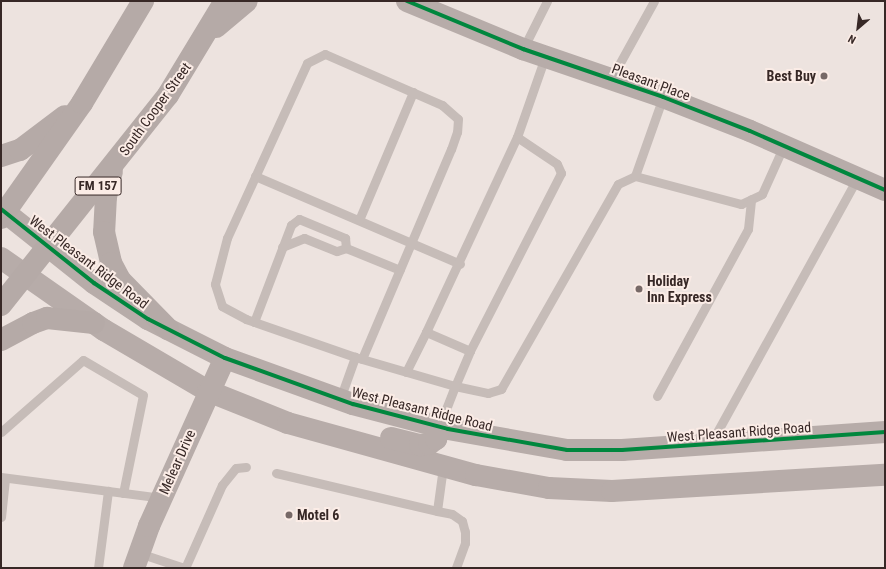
<!DOCTYPE html>
<style>
body{margin:0}
#map{position:relative;width:886px;height:569px;overflow:hidden;background:#ede3df;font-family:"Roboto Condensed",sans-serif}
div>[style]{position:absolute}
[style*='--x']{left:calc(var(--x)*1px);top:calc(var(--y)*1px);width:calc(var(--w)*1px);rotate:calc(var(--a)*1deg)}
.lane>*{height:9px;margin:-4.5px;padding:0 4.5px;transform-origin:4.5px;border-radius:4.5px;background:#c6bcb8}
.secondary>*{height:22px;margin:-11px;padding:0 11px;transform-origin:11px;border-radius:11px;background:#b7aca9}
.primary>*{height:22px;margin:-11px;padding:0 11px;transform-origin:11px;border-radius:11px;background:#b5aaa7}
.cycleway>*{height:4px;margin:-2px;padding:0 2px;transform-origin:2px;border-radius:2px;background:#00873e}
.dots>*{width:11px;height:11px;translate:-50% -50%;box-sizing:border-box;border:2px solid #fbece6;border-radius:50%}
span{translate:-50% -50%;white-space:nowrap;text-align:center;line-height:1.15;-webkit-text-stroke:4px #fbece6;paint-order:stroke}
.shield-label span{padding:1px 3px;background:#fbece6;border:1px solid;border-radius:3px;-webkit-text-stroke-width:0}
.shield-label{font-size:13px;color:#372826;font-weight:700}
.poi-label{font-size:14px;color:#372826;font-weight:700}
.right{translate:-100% -50%;text-align:right}
.left{translate:0 -50%;text-align:left}
.street-label{font-size:14px;color:#372826}
.frame{position:absolute;inset:0;border:2px solid #372826;pointer-events:none}
.north{position:absolute;left:838px;top:8px;width:40px;height:40px;-webkit-text-stroke:3px #fbece6;paint-order:stroke;rotate:208deg;font-size:11px;font-weight:700;line-height:16px;text-align:center;color:#372826}
.north::after{content:'';display:block;margin:auto;width:14px;height:18px;background:#372826;clip-path:polygon(50% 0,100% 100%,50% 72%,0 100%)}
</style>
<div id="map">
<div class="lane">
<div style="--x:523;--y:49;--w:54;--a:-63.4"></div>
<div style="--x:545;--y:57;--w:85;--a:109.3"></div>
<div style="--x:517;--y:137;--w:48;--a:34"></div>
<div style="--x:557;--y:164;--w:10;--a:66"></div>
<div style="--x:561;--y:173;--w:200;--a:117.1"></div>
<div style="--x:470;--y:351;--w:38;--a:113"></div>
<div style="--x:455;--y:386;--w:34;--a:12"></div>
<div style="--x:488;--y:393;--w:14;--a:-17"></div>
<div style="--x:501;--y:389;--w:236;--a:-60.3"></div>
<div style="--x:618;--y:184;--w:19;--a:-25"></div>
<div style="--x:635;--y:176;--w:110;--a:14.8"></div>
<div style="--x:741;--y:204;--w:23;--a:-25"></div>
<div style="--x:762;--y:194;--w:54;--a:-65.8"></div>
<div style="--x:611;--y:79;--w:89;--a:-61.1"></div>
<div style="--x:255;--y:176;--w:223;--a:23.2"></div>
<div style="--x:635;--y:176;--w:84;--a:-70.5"></div>
<div style="--x:359;--y:220;--w:139;--a:-67.1"></div>
<div style="--x:282;--y:247;--w:24;--a:-22"></div>
<div style="--x:304;--y:238;--w:35;--a:22"></div>
<div style="--x:337;--y:251;--w:9;--a:-18"></div>
<div style="--x:346;--y:248;--w:58;--a:22.2"></div>
<div style="--x:254;--y:322;--w:104;--a:-69.1"></div>
<div style="--x:291;--y:225;--w:10;--a:-37"></div>
<div style="--x:299;--y:219;--w:50;--a:22.4"></div>
<div style="--x:345;--y:238;--w:10;--a:84"></div>
<div style="--x:470;--y:351;--w:48;--a:-156.6"></div>
<div style="--x:426;--y:332;--w:215;--a:-65"></div>
<div style="--x:355;--y:357;--w:115;--a:-160.8"></div>
<div style="--x:246;--y:319;--w:27;--a:-152"></div>
<div style="--x:222;--y:306;--w:23;--a:-108"></div>
<div style="--x:215;--y:284;--w:48;--a:-75.4"></div>
<div style="--x:227;--y:238;--w:192;--a:-65.4"></div>
<div style="--x:307;--y:63;--w:20;--a:-27"></div>
<div style="--x:325;--y:54;--w:128;--a:23.6"></div>
<div style="--x:442;--y:105;--w:21;--a:41"></div>
<div style="--x:458;--y:119;--w:13;--a:94"></div>
<div style="--x:457;--y:132;--w:18;--a:109"></div>
<div style="--x:451;--y:149;--w:228;--a:113"></div>
<div style="--x:406;--y:372;--w:45;--a:-63.4"></div>
<div style="--x:657;--y:396;--w:190;--a:-61.4"></div>
<div style="--x:748;--y:229;--w:30;--a:-84"></div>
<div style="--x:340;--y:399;--w:45;--a:-70.3"></div>
<div style="--x:355;--y:357;--w:104;--a:16.2"></div>
<div style="--x:455;--y:386;--w:44;--a:111.3"></div>
<div style="--x:1;--y:432;--w:109;--a:-41.3"></div>
<div style="--x:83;--y:360;--w:69;--a:30.3"></div>
<div style="--x:143;--y:395;--w:100;--a:101.5"></div>
<div style="--x:711;--y:443;--w:304;--a:-61.1"></div>
<div style="--x:443;--y:467;--w:44;--a:97.8"></div>
<div style="--x:437;--y:511;--w:15;--a:11"></div>
<div style="--x:452;--y:514;--w:12;--a:35"></div>
<div style="--x:462;--y:521;--w:11;--a:75"></div>
<div style="--x:465;--y:532;--w:11;--a:90"></div>
<div style="--x:465;--y:543;--w:27;--a:110"></div>
<div style="--x:276;--y:473;--w:165;--a:13.3"></div>
<div style="--x:1;--y:477;--w:162;--a:7.4"></div>
<div style="--x:1;--y:517;--w:39;--a:-84"></div>
<div style="--x:139;--y:553;--w:47;--a:18.4"></div>
<div style="--x:98;--y:568;--w:78;--a:-82.6"></div>
<div style="--x:185;--y:568;--w:91;--a:-66"></div>
<div style="--x:222;--y:485;--w:22;--a:-51"></div>
<div style="--x:236;--y:468;--w:10;--a:-6"></div>
</div>
<div class="secondary">
<div style="--x:407;--y:1;--w:126;--a:22.5"></div>
<div style="--x:523;--y:49;--w:148;--a:18.9"></div>
<div style="--x:663;--y:97;--w:93;--a:21.3"></div>
<div style="--x:750;--y:131;--w:147;--a:23.6"></div>
<div style="--x:1;--y:209;--w:119;--a:38.5"></div>
<div style="--x:94;--y:283;--w:65;--a:33.7"></div>
<div style="--x:148;--y:319;--w:86;--a:26.9"></div>
<div style="--x:225;--y:358;--w:136;--a:19.8"></div>
<div style="--x:353;--y:404;--w:98;--a:14.7"></div>
<div style="--x:448;--y:429;--w:121;--a:10"></div>
<div style="--x:567;--y:450;--w:55;--a:0"></div>
<div style="--x:622;--y:450;--w:264;--a:-3.9"></div>
<div style="--x:1;--y:258;--w:126;--a:35"></div>
<div style="--x:104;--y:330;--w:121;--a:30.4"></div>
<div style="--x:208;--y:391;--w:86;--a:21.8"></div>
<div style="--x:288;--y:423;--w:195;--a:15.5"></div>
<div style="--x:476;--y:475;--w:74;--a:10.1"></div>
<div style="--x:549;--y:488;--w:63;--a:2.7"></div>
<div style="--x:612;--y:491;--w:273;--a:-3.4"></div>
<div style="--x:391;--y:438;--w:30;--a:14"></div>
<div style="--x:420;--y:445;--w:9;--a:-6"></div>
<div style="--x:429;--y:444;--w:9;--a:-36"></div>
<div style="--x:436;--y:439;--w:12;--a:-76"></div>
<div style="--x:134;--y:568;--w:45;--a:-70.3"></div>
<div style="--x:149;--y:526;--w:184;--a:-65.7"></div>
</div>
<div class="primary">
<div style="--x:216;--y:27;--w:40;--a:-40"></div>
<div style="--x:1;--y:156;--w:20;--a:-18"></div>
<div style="--x:20;--y:150;--w:56;--a:-37.1"></div>
<div style="--x:112;--y:171;--w:26;--a:103"></div>
<div style="--x:106;--y:196;--w:36;--a:93"></div>
<div style="--x:104;--y:232;--w:32;--a:77"></div>
<div style="--x:111;--y:263;--w:19;--a:62"></div>
<div style="--x:120;--y:280;--w:69;--a:45.6"></div>
<div style="--x:1;--y:218;--w:141;--a:-54.8"></div>
<div style="--x:82;--y:103;--w:119;--a:-59.1"></div>
<div style="--x:1;--y:305;--w:268;--a:-51.5"></div>
<div style="--x:168;--y:95;--w:110;--a:-58.8"></div>
<div style="--x:1;--y:340;--w:36;--a:-28"></div>
<div style="--x:33;--y:323;--w:15;--a:-20"></div>
<div style="--x:47;--y:318;--w:47;--a:6.1"></div>
</div>
<div class="cycleway">
<div style="--x:407;--y:1;--w:126;--a:22.5"></div>
<div style="--x:523;--y:49;--w:148;--a:18.9"></div>
<div style="--x:663;--y:97;--w:93;--a:21.3"></div>
<div style="--x:750;--y:131;--w:147;--a:23.6"></div>
<div style="--x:1;--y:209;--w:119;--a:38.5"></div>
<div style="--x:94;--y:283;--w:65;--a:33.7"></div>
<div style="--x:148;--y:319;--w:86;--a:26.9"></div>
<div style="--x:225;--y:358;--w:136;--a:19.8"></div>
<div style="--x:353;--y:404;--w:98;--a:14.7"></div>
<div style="--x:448;--y:429;--w:121;--a:10"></div>
<div style="--x:567;--y:450;--w:55;--a:0"></div>
<div style="--x:622;--y:450;--w:264;--a:-3.9"></div>
</div>
<div class="dots">
<div style="left:824px;top:76px;background:#776967"></div>
<div style="left:639px;top:289px;background:#776967"></div>
<div style="left:289px;top:515px;background:#776967"></div>
</div>
<div class="shield-label">
<span style="left:98px;top:186px">FM 157</span>
</div>
<div class="poi-label">
<span class="right" style="left:816px;top:76px">Best Buy</span>
<span class="left" style="left:647px;top:289px">Holiday<br>Inn Express</span>
<span class="left" style="left:297px;top:515px">Motel 6</span>
</div>
<div class="street-label">
<span style="left:651px;top:82px;rotate:20deg">Pleasant Place</span>
<span style="left:155px;top:109px;rotate:-54deg">South Cooper Street</span>
<span style="left:89px;top:262px;rotate:37deg">West Pleasant Ridge Road</span>
<span style="left:422px;top:409px;rotate:14deg">West Pleasant Ridge Road</span>
<span style="left:739px;top:432px;rotate:-4deg">West Pleasant Ridge Road</span>
<span style="left:177px;top:462px;rotate:-66deg">Melear Drive</span>
</div>
<div class="frame"></div>
<div class="north">N</div>
</div>
